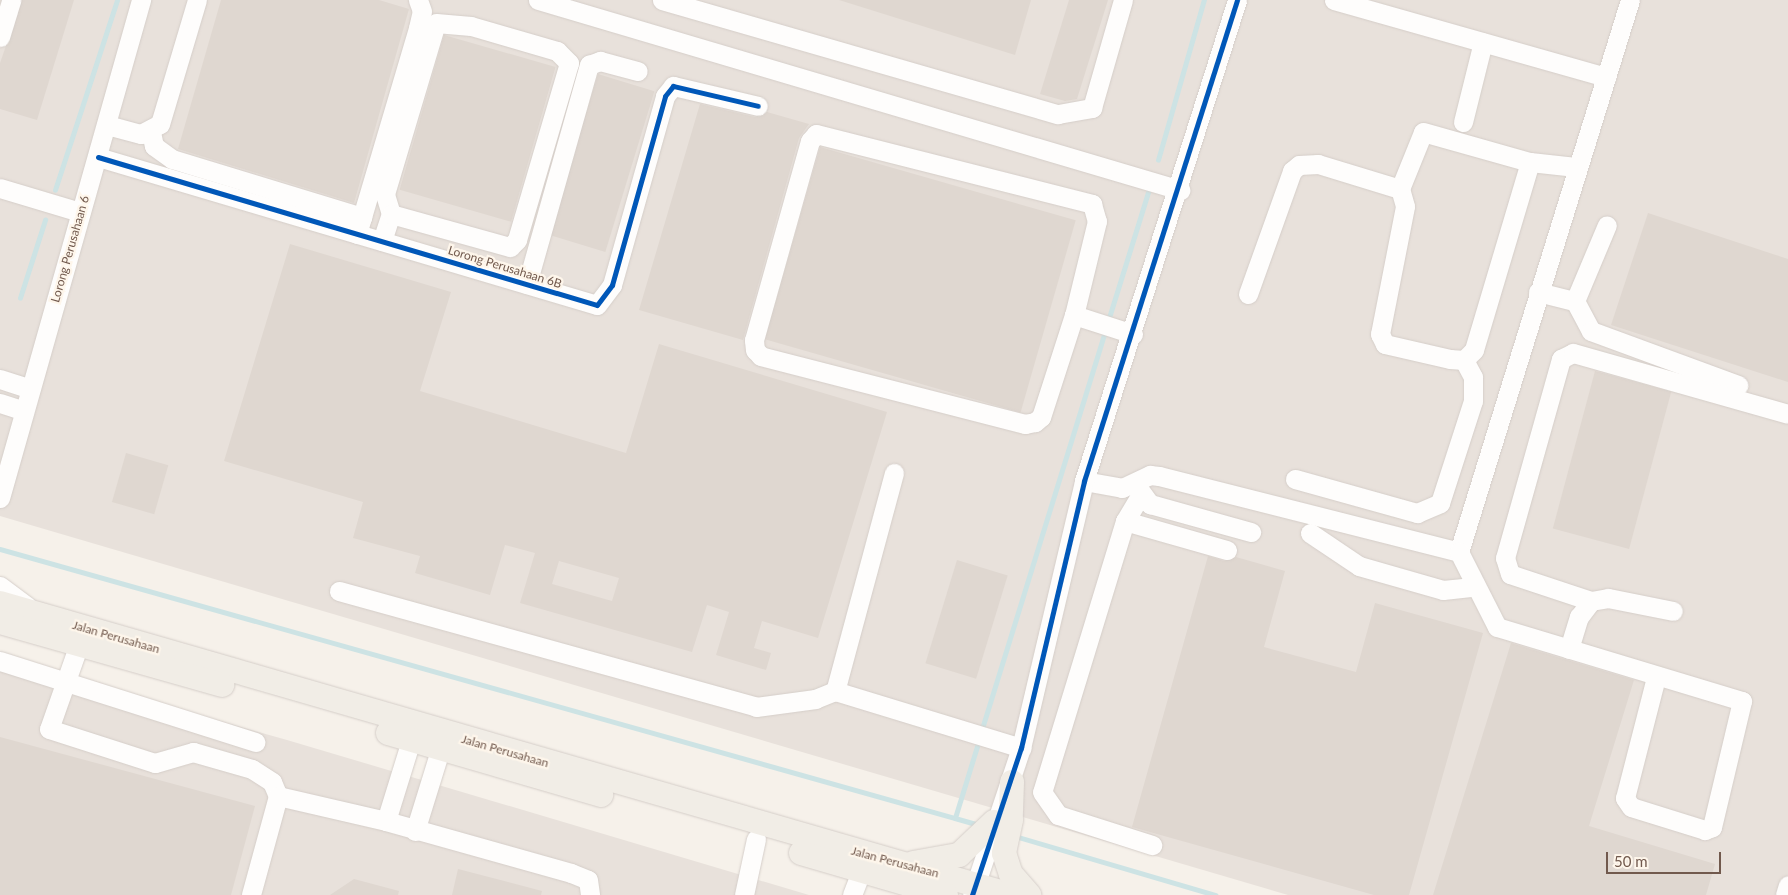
<!DOCTYPE html>
<style>
body{margin:0}
#map{position:relative;width:1788px;height:895px;overflow:hidden;background:#f6f1ea;font-family:Lato,sans-serif}
div>[style]{position:absolute}
[style*='--x']{left:calc(var(--x)*1px);top:calc(var(--y)*1px);width:calc(var(--w)*1px);rotate:calc(var(--a)*1deg)}
.industrial>*{inset:0;background:#e8e1db}
.stream>*{height:4.5px;margin:-2.25px;padding:0 2.25px;transform-origin:2.25px;border-radius:2.25px;background:#cde3e4}
.building>*{inset:0;background:#dfd7d0;transform-origin:0 0}
.roads{filter:drop-shadow(0 0 1px #d5cec9) drop-shadow(0 0 1px #d5cec9)}
.minor>*{height:19px;margin:-9.5px;padding:0 9.5px;transform-origin:9.5px;border-radius:9.5px;background:#fefdfc}
.major>*{height:24px;margin:-12px;padding:0 12px;transform-origin:12px;border-radius:12px;background:#f1ede6}
.cycleway>*{height:5px;margin:-2.5px;padding:0 2.5px;transform-origin:2.5px;border-radius:2.5px;background:#0057b8}
span{translate:-50% -50%;white-space:nowrap;text-align:center;line-height:1.15;-webkit-text-stroke:4.5px #fef6eb;paint-order:stroke}
.street-label{font-size:12px;color:#71594d}
.scale{position:absolute;left:1606px;top:852px;width:115px;height:22px;box-sizing:border-box;border:2px solid #71594d;border-top:0;padding-left:6px;font-size:15px;line-height:18px;white-space:nowrap;color:#71594d;-webkit-text-stroke:4px #fef6eb;paint-order:stroke}
</style>
<div id="map">
<div class="industrial">
<div style="clip-path:polygon(0 0,1788px 0,1788px 895px,1288px 895px,0 516px)"></div>
<div style="clip-path:polygon(0 659px,287px 740px,809px 895px,0 895px)"></div>
</div>
<div class="stream">
<div style="--x:1158;--y:160;--w:166;--a:-74"></div>
<div style="--x:55;--y:190;--w:200;--a:-71.9"></div>
<div style="--x:20;--y:298;--w:82;--a:-72.2"></div>
<div style="--x:1108;--y:321;--w:138;--a:-72.7"></div>
<div style="--x:0;--y:549;--w:992;--a:15.73"></div>
<div style="--x:955;--y:818;--w:82;--a:-72.9"></div>
<div style="--x:981;--y:732;--w:422;--a:-72.8"></div>
<div style="--x:955;--y:818;--w:25;--a:16"></div>
<div style="--x:1015;--y:836;--w:209;--a:16.4"></div>
</div>
<div class="building">
<div style="clip-path:polygon(22px 0,74px 0,37px 120px,0 109px,0 63px)"></div>
<div style="clip-path:polygon(221px 0,379px 0,409px 9px,354px 203px,178px 149px)"></div>
<div style="clip-path:polygon(839px 0,1031px 0,1015px 55px)"></div>
<div style="clip-path:polygon(1069px 0,1108px 0,1077px 99px,1065px 101px,1040px 94px)"></div>
<div style="left:444px;top:35px;width:116px;height:161px;rotate:16deg"></div>
<div style="left:598px;top:74px;width:59px;height:168px;rotate:17deg"></div>
<div style="clip-path:polygon(700px 104px,755px 117px,767px 112px,809px 124px,799px 138px,743px 340px,639px 310px)"></div>
<div style="left:820px;top:147px;width:266px;height:200px;rotate:16deg"></div>
<div style="clip-path:polygon(1648px 213px,1788px 259px,1788px 382px,1611px 325px)"></div>
<div style="clip-path:polygon(evenodd,290px 244px,451px 292px,420px 391px,626px 453px,659px 344px,887px 412px,818px 638px,762px 621px,754px 648px,771px 653px,766px 670px,716px 655px,729px 612px,707px 605px,692px 652px,520px 603px,535px 553px,505px 545px,490px 595px,415px 573px,420px 556px,353px 538px,363px 502px,224px 461px,290px 244px,559px 561px,619px 578px,612px 601px,552px 584px,559px 561px)"></div>
<div style="left:1595px;top:371px;width:79px;height:163px;rotate:15deg"></div>
<div style="left:126px;top:453px;width:44px;height:51px;rotate:16deg"></div>
<div style="clip-path:polygon(1208px 556px,1224px 561px,1236px 557px,1285px 571px,1264px 647px,1356px 672px,1375px 603px,1483px 633px,1409px 895px,1374px 895px,1132px 827px)"></div>
<div style="left:957px;top:560px;width:53px;height:108px;rotate:17deg"></div>
<div style="clip-path:polygon(1511px 643px,1634px 680px,1589px 826px,1715px 864px,1706px 895px,1433px 895px)"></div>
<div style="clip-path:polygon(0 737px,255px 806px,231px 895px,0 895px)"></div>
<div style="clip-path:polygon(458px 869px,542px 891px,541px 895px,452px 895px)"></div>
<div style="clip-path:polygon(354px 879px,399px 891px,398px 895px,330px 895px)"></div>
</div>
<div class="roads">
<div class="minor">
<div style="--x:538;--y:0;--w:670;--a:16.49"></div>
<div style="--x:662;--y:0;--w:412;--a:16.1"></div>
<div style="--x:1058;--y:114;--w:35;--a:-10"></div>
<div style="--x:1092;--y:108;--w:112;--a:-74"></div>
<div style="--x:1334;--y:0;--w:283;--a:15.8"></div>
<div style="--x:0;--y:37;--w:39;--a:-73"></div>
<div style="--x:1463;--y:122;--w:82;--a:-76"></div>
<div style="--x:107;--y:125;--w:35;--a:15"></div>
<div style="--x:141;--y:134;--w:21;--a:-28"></div>
<div style="--x:160;--y:124;--w:129;--a:-73.4"></div>
<div style="--x:151;--y:132;--w:14;--a:78"></div>
<div style="--x:154;--y:146;--w:22;--a:36"></div>
<div style="--x:172;--y:159;--w:199;--a:17"></div>
<div style="--x:816;--y:134;--w:285;--a:14.2"></div>
<div style="--x:1092;--y:204;--w:18;--a:74"></div>
<div style="--x:1097;--y:221;--w:97;--a:103.7"></div>
<div style="--x:1074;--y:315;--w:107;--a:107.9"></div>
<div style="--x:1041;--y:417;--w:8;--a:140"></div>
<div style="--x:1035;--y:422;--w:10;--a:169"></div>
<div style="--x:1025;--y:424;--w:273;--a:-165.6"></div>
<div style="--x:761;--y:356;--w:8;--a:-135"></div>
<div style="--x:755;--y:350;--w:10;--a:-96"></div>
<div style="--x:754;--y:340;--w:207;--a:-74.3"></div>
<div style="--x:810;--y:141;--w:9;--a:-49"></div>
<div style="--x:98;--y:157;--w:520;--a:16.52"></div>
<div style="--x:597;--y:305;--w:25;--a:-53"></div>
<div style="--x:612;--y:285;--w:196;--a:-74.3"></div>
<div style="--x:665;--y:96;--w:13;--a:-51"></div>
<div style="--x:673;--y:86;--w:87;--a:13.2"></div>
<div style="--x:1530;--y:162;--w:196;--a:106.6"></div>
<div style="--x:1474;--y:350;--w:14;--a:135"></div>
<div style="--x:1464;--y:360;--w:14;--a:-176"></div>
<div style="--x:1450;--y:359;--w:67;--a:-167"></div>
<div style="--x:1385;--y:344;--w:11;--a:-117"></div>
<div style="--x:1380;--y:334;--w:130;--a:-78.9"></div>
<div style="--x:1405;--y:206;--w:18;--a:-106"></div>
<div style="--x:1400;--y:189;--w:61;--a:-68"></div>
<div style="--x:1423;--y:132;--w:111;--a:15.7"></div>
<div style="--x:1530;--y:162;--w:46;--a:6.2"></div>
<div style="--x:0;--y:188;--w:84;--a:16.7"></div>
<div style="--x:357;--y:234;--w:215;--a:-73.5"></div>
<div style="--x:418;--y:28;--w:17;--a:-77"></div>
<div style="--x:422;--y:11;--w:12;--a:-110"></div>
<div style="--x:382;--y:241;--w:28;--a:-72"></div>
<div style="--x:391;--y:214;--w:21;--a:-107"></div>
<div style="--x:385;--y:194;--w:178;--a:-73.4"></div>
<div style="--x:436;--y:23;--w:35;--a:5"></div>
<div style="--x:471;--y:26;--w:90;--a:16.2"></div>
<div style="--x:557;--y:51;--w:17;--a:45"></div>
<div style="--x:569;--y:63;--w:184;--a:106.4"></div>
<div style="--x:517;--y:240;--w:10;--a:135"></div>
<div style="--x:510;--y:247;--w:123;--a:-164.5"></div>
<div style="--x:527;--y:284;--w:228;--a:-74.2"></div>
<div style="--x:589;--y:65;--w:12;--a:-20"></div>
<div style="--x:600;--y:61;--w:39;--a:15"></div>
<div style="--x:1538;--y:292;--w:38;--a:14"></div>
<div style="--x:1575;--y:301;--w:34;--a:62"></div>
<div style="--x:1591;--y:331;--w:157;--a:20.2"></div>
<div style="--x:1248;--y:294;--w:131;--a:-70.3"></div>
<div style="--x:1292;--y:171;--w:9;--a:-41"></div>
<div style="--x:1299;--y:165;--w:19;--a:-3"></div>
<div style="--x:1318;--y:164;--w:86;--a:17"></div>
<div style="--x:1575;--y:301;--w:82;--a:-67.2"></div>
<div style="--x:1074;--y:315;--w:62;--a:17.9"></div>
<div style="--x:0;--y:379;--w:32;--a:18"></div>
<div style="--x:0;--y:403;--w:25;--a:18"></div>
<div style="--x:894;--y:473;--w:226;--a:105.1"></div>
<div style="--x:835;--y:691;--w:195;--a:17"></div>
<div style="--x:1295;--y:479;--w:127;--a:15.6"></div>
<div style="--x:1417;--y:513;--w:25;--a:-23"></div>
<div style="--x:1440;--y:503;--w:107;--a:-72.1"></div>
<div style="--x:1473;--y:401;--w:24;--a:-90"></div>
<div style="--x:1473;--y:377;--w:19;--a:-118"></div>
<div style="--x:1084;--y:481;--w:39;--a:10"></div>
<div style="--x:1122;--y:488;--w:31;--a:-25"></div>
<div style="--x:1150;--y:475;--w:9;--a:6"></div>
<div style="--x:1159;--y:476;--w:309;--a:14.2"></div>
<div style="--x:1459;--y:552;--w:578;--a:-72.79"></div>
<div style="--x:1136;--y:485;--w:24;--a:54"></div>
<div style="--x:1150;--y:504;--w:105;--a:15.5"></div>
<div style="--x:1140;--y:496;--w:29;--a:121"></div>
<div style="--x:1125;--y:521;--w:283;--a:107"></div>
<div style="--x:1042;--y:792;--w:28;--a:55"></div>
<div style="--x:1058;--y:815;--w:99;--a:17.7"></div>
<div style="--x:0;--y:498;--w:518;--a:-74.19"></div>
<div style="--x:1125;--y:521;--w:106;--a:15.9"></div>
<div style="--x:1310;--y:533;--w:59;--a:34"></div>
<div style="--x:1359;--y:566;--w:87;--a:15.9"></div>
<div style="--x:1443;--y:590;--w:30;--a:-6"></div>
<div style="--x:1459;--y:552;--w:84;--a:63.1"></div>
<div style="--x:1497;--y:627;--w:256;--a:16.8"></div>
<div style="--x:1742;--y:701;--w:130;--a:103.4"></div>
<div style="--x:1712;--y:827;--w:8;--a:157"></div>
<div style="--x:1705;--y:830;--w:77;--a:-162.7"></div>
<div style="--x:1631;--y:807;--w:11;--a:-124"></div>
<div style="--x:1625;--y:798;--w:125;--a:-75.6"></div>
<div style="--x:0;--y:586;--w:34;--a:37"></div>
<div style="--x:339;--y:591;--w:433;--a:15.5"></div>
<div style="--x:756;--y:707;--w:60;--a:-7.7"></div>
<div style="--x:815;--y:699;--w:22;--a:-22"></div>
<div style="--x:1591;--y:601;--w:85;--a:-161.6"></div>
<div style="--x:1510;--y:574;--w:17;--a:-107"></div>
<div style="--x:1505;--y:558;--w:207;--a:-74.3"></div>
<div style="--x:1561;--y:359;--w:13;--a:-27"></div>
<div style="--x:1573;--y:353;--w:223;--a:15.8"></div>
<div style="--x:79;--y:644;--w:90;--a:109.4"></div>
<div style="--x:49;--y:729;--w:111;--a:17.8"></div>
<div style="--x:155;--y:763;--w:40;--a:-16"></div>
<div style="--x:193;--y:752;--w:61;--a:16.1"></div>
<div style="--x:252;--y:769;--w:24;--a:33"></div>
<div style="--x:272;--y:782;--w:15;--a:67"></div>
<div style="--x:278;--y:796;--w:103;--a:105.3"></div>
<div style="--x:1569;--y:649;--w:34;--a:-73"></div>
<div style="--x:1579;--y:617;--w:20;--a:-53"></div>
<div style="--x:1591;--y:601;--w:17;--a:-10"></div>
<div style="--x:1608;--y:598;--w:66;--a:11.3"></div>
<div style="--x:0;--y:661;--w:268;--a:17.6"></div>
<div style="--x:278;--y:796;--w:111;--a:13"></div>
<div style="--x:386;--y:821;--w:192;--a:15.7"></div>
<div style="--x:571;--y:873;--w:18;--a:22"></div>
<div style="--x:588;--y:880;--w:15;--a:82"></div>
<div style="--x:386;--y:821;--w:85;--a:-72.8"></div>
<div style="--x:415;--y:831;--w:85;--a:-72.8"></div>
<div style="--x:744;--y:895;--w:57;--a:-77.9"></div>
<div style="--x:852;--y:895;--w:26;--a:-69"></div>
<div style="--x:972;--y:895;--w:155;--a:-71.6"></div>
<div style="--x:1021;--y:748;--w:274;--a:-76.7"></div>
<div style="--x:1084;--y:481;--w:505;--a:-72.35"></div>
<div style="--x:1785;--y:895;--w:10;--a:-73"></div>
</div>
<div class="major">
<div style="--x:0;--y:603;--w:1052;--a:16.11"></div>
<div style="--x:0;--y:622;--w:231;--a:15.8"></div>
<div style="--x:388;--y:733;--w:222;--a:16.2"></div>
<div style="--x:1012;--y:782;--w:38;--a:92"></div>
<div style="--x:1011;--y:820;--w:34;--a:102"></div>
<div style="--x:1004;--y:853;--w:22;--a:72"></div>
<div style="--x:1011;--y:874;--w:28;--a:49"></div>
<div style="--x:801;--y:853;--w:151;--a:16.2"></div>
<div style="--x:913;--y:863;--w:47;--a:-9.9"></div>
<div style="--x:959;--y:855;--w:48;--a:-43.3"></div>
</div>
</div>
<div class="cycleway">
<div style="--x:98;--y:157;--w:520;--a:16.52"></div>
<div style="--x:597;--y:305;--w:25;--a:-53"></div>
<div style="--x:612;--y:285;--w:196;--a:-74.3"></div>
<div style="--x:665;--y:96;--w:13;--a:-51"></div>
<div style="--x:673;--y:86;--w:87;--a:13.2"></div>
<div style="--x:972;--y:895;--w:155;--a:-71.6"></div>
<div style="--x:1021;--y:748;--w:274;--a:-76.7"></div>
<div style="--x:1084;--y:481;--w:505;--a:-72.35"></div>
</div>
<div class="street-label">
<span style="left:70px;top:249px;rotate:-74deg">Lorong Perusahaan 6</span>
<span style="left:505px;top:267px;rotate:17deg">Lorong Perusahaan 6B</span>
<span style="left:116px;top:637px;rotate:16deg">Jalan Perusahaan</span>
<span style="left:505px;top:751px;rotate:16deg">Jalan Perusahaan</span>
<span style="left:895px;top:862px;rotate:15deg">Jalan Perusahaan</span>
</div>
<div class="scale">50 m</div>
</div>
